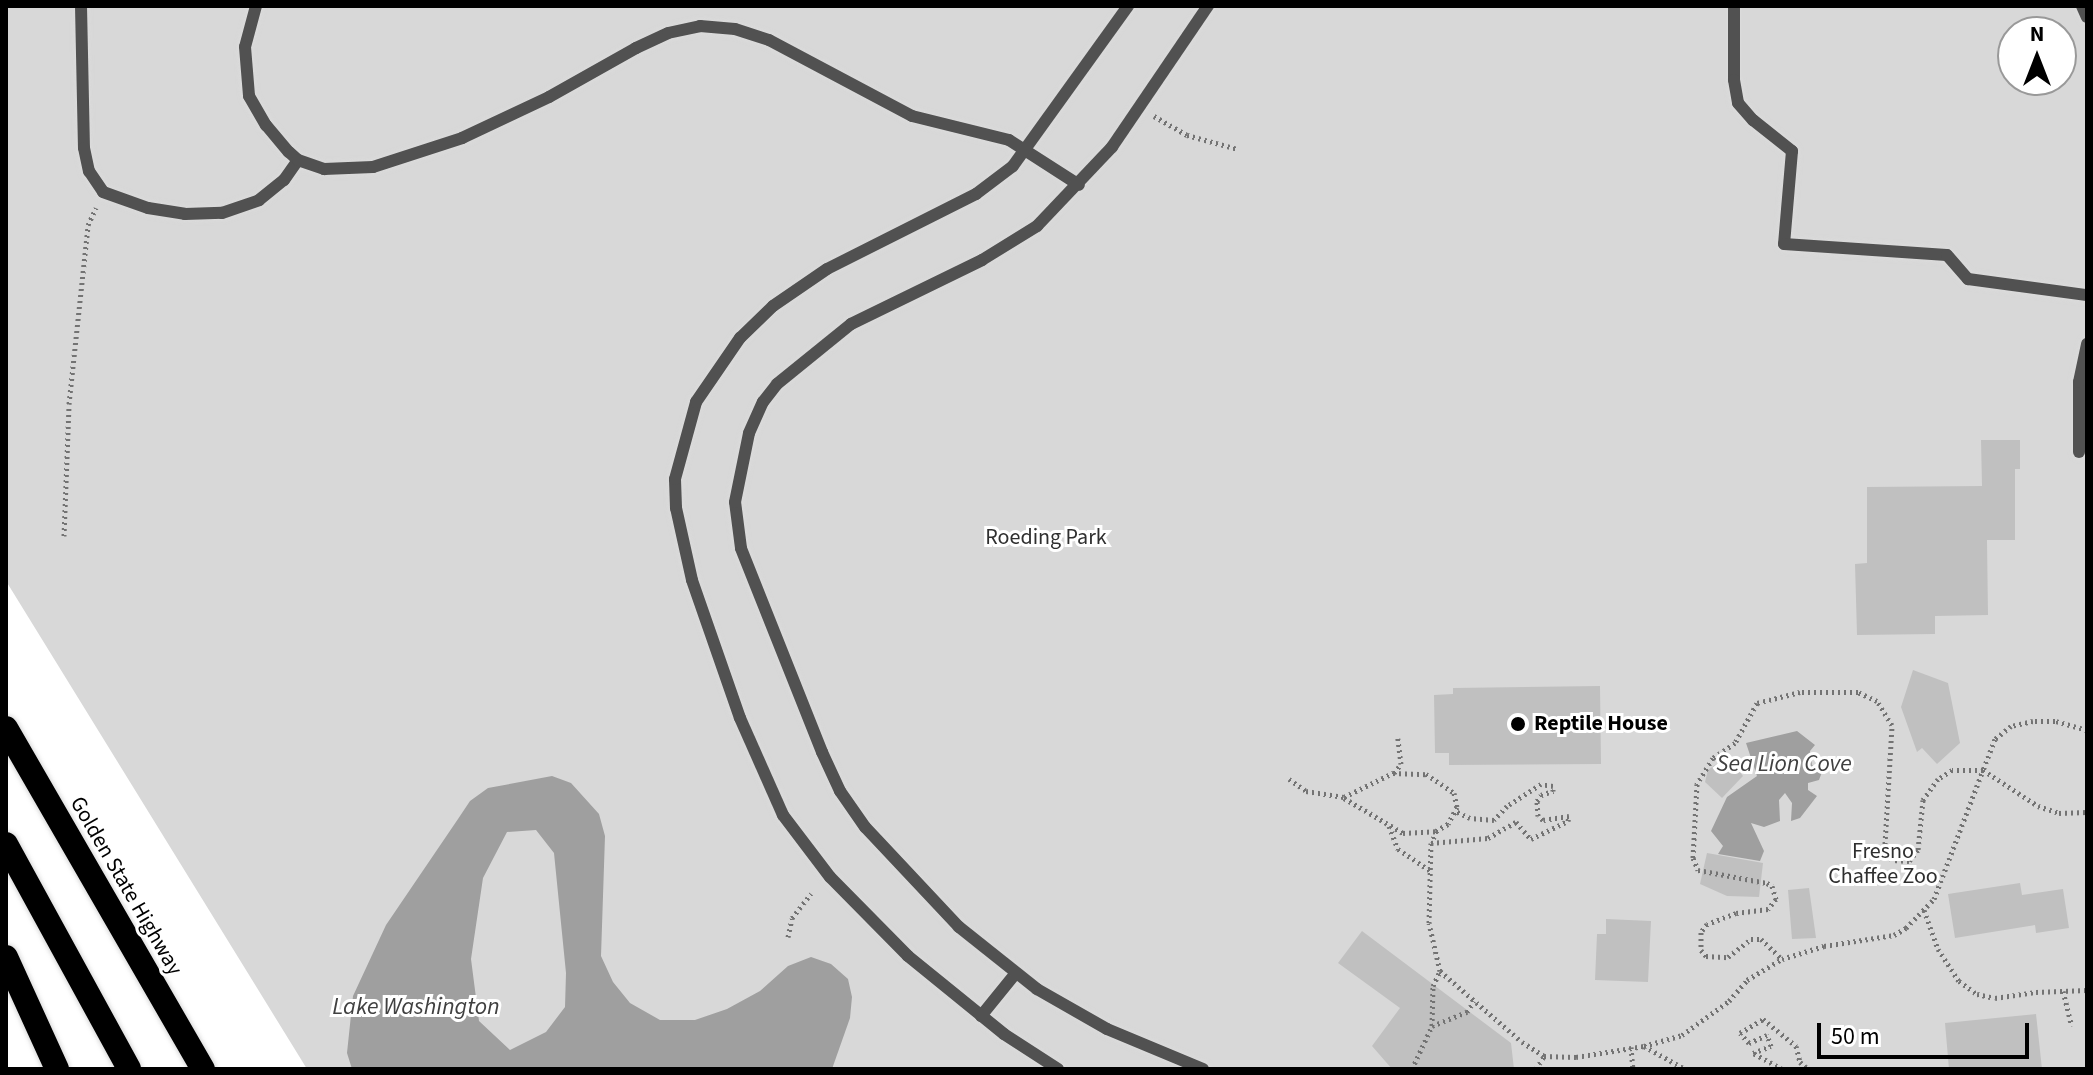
<!DOCTYPE html>
<style>
body{margin:0}
#map{position:relative;width:2093px;height:1075px;overflow:hidden;background:#fff;font-family:"Source Sans 3",sans-serif}
div>[style]{position:absolute}
[style*='--x']{left:calc(var(--x)*1px);top:calc(var(--y)*1px);width:calc(var(--w)*1px);rotate:calc(var(--a)*1deg)}
.green>*{inset:0;background:#d8d8d8}
.water>*{inset:0;background:#9f9f9f}
.building>*{inset:0;background:#c0c0c0}
.path>*{height:5px;margin-top:-2.5px;transform-origin:0;background:repeating-linear-gradient(90deg,#737373 0 2px,transparent 0 6px)}
.roads{filter:drop-shadow(0 0 2px #dbdbdb) drop-shadow(0 0 2px #dbdbdb)}
.lane>*{height:12px;margin:-6px;padding:0 6px;transform-origin:6px;border-radius:6px;background:#515151}
.highway>*{height:24px;margin:-12px;padding:0 12px;transform-origin:12px;border-radius:12px;background:#000}
.dots>*{width:22px;height:22px;translate:-50% -50%;box-sizing:border-box;border:4px solid #fff;border-radius:50%}
span{translate:-50% -50%;white-space:nowrap;text-align:center;line-height:1.15;-webkit-text-stroke:6px #fff;paint-order:stroke}
.park-label{font-size:22px;color:#2f2f2f}
.poi-label{font-size:22px;color:#000;font-weight:700}
.left{translate:0 -50%;text-align:left}
.street-label{font-size:22px;color:#000}
.water-label{font-size:24px;color:#404040;font-style:italic}
.frame{position:absolute;inset:0;border:8px solid #000;pointer-events:none}
.north{position:absolute;left:1997px;top:16px;width:80px;height:80px;box-sizing:border-box;background:#fff;border:2px solid #999;border-radius:50%;rotate:0deg;font-size:22px;font-weight:700;line-height:32px;text-align:center;color:#000}
.north::after{content:'';display:block;margin:auto;width:28px;height:36px;background:#000;clip-path:polygon(50% 0,100% 100%,50% 72%,0 100%)}
.scale{position:absolute;left:1817px;top:1023px;width:212px;height:36px;box-sizing:border-box;border:4px solid #000;border-top:0;padding-left:10px;font-size:24px;line-height:28px;white-space:nowrap;color:#000;-webkit-text-stroke:6px #fff;paint-order:stroke}
</style>
<div id="map">
<div class="green">
<div style="clip-path:polygon(evenodd,6px 6px,2087px 6px,2087px 1069px,307px 1069px,6px 581px,6px 6px,2013px 32px,2061px 32px,2061px 80px,2013px 80px,2013px 32px)"></div>
</div>
<div class="water">
<div style="clip-path:polygon(1797px 731px,1815px 745px,1810px 751px,1812px 765px,1822px 772px,1819px 780px,1808px 783px,1808px 790px,1817px 796px,1800px 818px,1791px 821px,1792px 803px,1785px 793px,1779px 800px,1780px 821px,1764px 827px,1751px 823px,1764px 851px,1760px 861px,1718px 854px,1723px 846px,1711px 831px,1727px 797px,1757px 776px,1746px 743px)"></div>
<div style="clip-path:polygon(evenodd,552px 776px,571px 783px,599px 814px,605px 836px,601px 956px,613px 982px,630px 1003px,660px 1020px,695px 1020px,727px 1009px,760px 991px,788px 966px,811px 957px,831px 964px,848px 979px,852px 997px,850px 1018px,832px 1069px,352px 1069px,347px 1053px,353px 996px,386px 925px,458px 819px,470px 801px,488px 788px,552px 776px,536px 830px,554px 853px,566px 973px,565px 1007px,546px 1032px,510px 1050px,479px 1021px,471px 959px,483px 878px,507px 832px,536px 830px)"></div>
</div>
<div class="building">
<div style="clip-path:polygon(1981px 440px,2020px 440px,2020px 469px,2015px 469px,2015px 540px,1987px 540px,1988px 615px,1935px 616px,1935px 634px,1857px 635px,1855px 564px,1867px 563px,1867px 487px,1982px 486px)"></div>
<div style="clip-path:polygon(1913px 670px,1948px 683px,1960px 743px,1937px 764px,1922px 748px,1917px 752px,1901px 707px)"></div>
<div style="clip-path:polygon(1600px 686px,1601px 764px,1449px 765px,1449px 753px,1435px 753px,1434px 695px,1453px 694px,1453px 688px)"></div>
<div style="clip-path:polygon(1728px 756px,1743px 776px,1722px 798px,1705px 782px,1708px 770px)"></div>
<div style="clip-path:polygon(1707px 853px,1763px 863px,1759px 897px,1727px 896px,1700px 884px)"></div>
<div style="clip-path:polygon(2020px 883px,2022px 895px,2063px 889px,2069px 928px,2036px 933px,2035px 925px,1955px 938px,1948px 894px)"></div>
<div style="clip-path:polygon(1809px 888px,1816px 938px,1792px 939px,1788px 890px)"></div>
<div style="clip-path:polygon(1606px 919px,1651px 921px,1648px 982px,1595px 980px,1597px 934px,1606px 934px)"></div>
<div style="clip-path:polygon(1362px 931px,1511px 1043px,1514px 1069px,1392px 1069px,1372px 1046px,1400px 1008px,1338px 963px)"></div>
<div style="clip-path:polygon(2036px 1014px,2042px 1069px,1949px 1069px,1945px 1023px)"></div>
</div>
<div class="path">
<div style="--x:1154;--y:116;--w:38;--a:30"></div>
<div style="--x:1187;--y:135;--w:53;--a:15.4"></div>
<div style="--x:64;--y:536;--w:132;--a:-87.8"></div>
<div style="--x:69;--y:404;--w:180;--a:-83.9"></div>
<div style="--x:88;--y:225;--w:19;--a:-65"></div>
<div style="--x:2087;--y:730;--w:33;--a:-164"></div>
<div style="--x:2055;--y:721;--w:22;--a:180"></div>
<div style="--x:2033;--y:721;--w:23;--a:167"></div>
<div style="--x:2011;--y:726;--w:21;--a:141"></div>
<div style="--x:1995;--y:739;--w:33;--a:111"></div>
<div style="--x:1983;--y:770;--w:66;--a:33.2"></div>
<div style="--x:2038;--y:806;--w:22;--a:18"></div>
<div style="--x:2059;--y:813;--w:28;--a:-2"></div>
<div style="--x:1394;--y:773;--w:11;--a:-52"></div>
<div style="--x:1401;--y:764;--w:26;--a:-97"></div>
<div style="--x:1289;--y:779;--w:21;--a:35"></div>
<div style="--x:1306;--y:791;--w:38;--a:9"></div>
<div style="--x:1344;--y:797;--w:55;--a:-26.1"></div>
<div style="--x:1393;--y:773;--w:33;--a:2"></div>
<div style="--x:1426;--y:774;--w:34;--a:34"></div>
<div style="--x:1454;--y:793;--w:14;--a:78"></div>
<div style="--x:1457;--y:807;--w:19;--a:118"></div>
<div style="--x:1448;--y:824;--w:14;--a:150"></div>
<div style="--x:1436;--y:831;--w:12;--a:110"></div>
<div style="--x:1344;--y:798;--w:69;--a:30.7"></div>
<div style="--x:1403;--y:833;--w:33;--a:-3"></div>
<div style="--x:1389;--y:826;--w:25;--a:69"></div>
<div style="--x:1398;--y:849;--w:40;--a:34"></div>
<div style="--x:1924;--y:910;--w:41;--a:70.3"></div>
<div style="--x:1938;--y:949;--w:38;--a:57"></div>
<div style="--x:1959;--y:981;--w:22;--a:36"></div>
<div style="--x:1977;--y:994;--w:18;--a:13"></div>
<div style="--x:1995;--y:998;--w:41;--a:-8.3"></div>
<div style="--x:2036;--y:992;--w:51;--a:-2.2"></div>
<div style="--x:788;--y:937;--w:19;--a:-78"></div>
<div style="--x:792;--y:918;--w:31;--a:-52"></div>
<div style="--x:1440;--y:971;--w:108;--a:40.9"></div>
<div style="--x:1522;--y:1042;--w:26;--a:32"></div>
<div style="--x:1544;--y:1056;--w:32;--a:2"></div>
<div style="--x:1576;--y:1057;--w:69;--a:-9.2"></div>
<div style="--x:1644;--y:1046;--w:40;--a:-16"></div>
<div style="--x:1682;--y:1035;--w:58;--a:-35.9"></div>
<div style="--x:1729;--y:1001;--w:28;--a:-49"></div>
<div style="--x:1747;--y:980;--w:41;--a:-31"></div>
<div style="--x:1782;--y:959;--w:44;--a:-17.2"></div>
<div style="--x:1824;--y:946;--w:71;--a:-8.9"></div>
<div style="--x:1894;--y:935;--w:14;--a:-30"></div>
<div style="--x:1906;--y:928;--w:40;--a:-46"></div>
<div style="--x:1934;--y:899;--w:138;--a:-69.2"></div>
<div style="--x:1983;--y:770;--w:31;--a:180"></div>
<div style="--x:1952;--y:770;--w:17;--a:147"></div>
<div style="--x:1938;--y:779;--w:26;--a:126"></div>
<div style="--x:1923;--y:800;--w:50;--a:95.7"></div>
<div style="--x:1918;--y:850;--w:14;--a:129"></div>
<div style="--x:1909;--y:861;--w:17;--a:-177"></div>
<div style="--x:1892;--y:860;--w:17;--a:-114"></div>
<div style="--x:1885;--y:844;--w:119;--a:-86.6"></div>
<div style="--x:1892;--y:725;--w:28;--a:-122"></div>
<div style="--x:1877;--y:701;--w:21;--a:-155"></div>
<div style="--x:1858;--y:692;--w:58;--a:180"></div>
<div style="--x:1800;--y:692;--w:44;--a:165.7"></div>
<div style="--x:1757;--y:703;--w:46;--a:118.8"></div>
<div style="--x:1735;--y:743;--w:27;--a:146"></div>
<div style="--x:1713;--y:758;--w:31;--a:122"></div>
<div style="--x:1697;--y:784;--w:74;--a:93.1"></div>
<div style="--x:1693;--y:858;--w:13;--a:67"></div>
<div style="--x:1698;--y:870;--w:70;--a:10.7"></div>
<div style="--x:1767;--y:883;--w:6;--a:31"></div>
<div style="--x:1772;--y:886;--w:14;--a:73"></div>
<div style="--x:1776;--y:899;--w:13;--a:129"></div>
<div style="--x:1768;--y:909;--w:32;--a:173"></div>
<div style="--x:1736;--y:913;--w:31;--a:159"></div>
<div style="--x:1707;--y:924;--w:10;--a:127"></div>
<div style="--x:1701;--y:932;--w:18;--a:90"></div>
<div style="--x:1701;--y:950;--w:8;--a:50"></div>
<div style="--x:1706;--y:956;--w:22;--a:3"></div>
<div style="--x:1728;--y:957;--w:29;--a:-38"></div>
<div style="--x:1751;--y:939;--w:10;--a:0"></div>
<div style="--x:1761;--y:939;--w:29;--a:44"></div>
<div style="--x:2063;--y:991;--w:36;--a:76"></div>
<div style="--x:1432;--y:1026;--w:38;--a:-22"></div>
<div style="--x:1467;--y:1012;--w:13;--a:-58"></div>
<div style="--x:1644;--y:1046;--w:47;--a:29.3"></div>
<div style="--x:1631;--y:1047;--w:22;--a:85"></div>
<div style="--x:1412;--y:1069;--w:47;--a:-65.1"></div>
<div style="--x:1432;--y:1026;--w:40;--a:-88.6"></div>
<div style="--x:1433;--y:986;--w:17;--a:-65"></div>
<div style="--x:1440;--y:971;--w:49;--a:-102.9"></div>
<div style="--x:1429;--y:923;--w:80;--a:-88.6"></div>
<div style="--x:1431;--y:843;--w:57;--a:-5"></div>
<div style="--x:1488;--y:838;--w:32;--a:-30"></div>
<div style="--x:1516;--y:822;--w:23;--a:49"></div>
<div style="--x:1531;--y:839;--w:41;--a:-25.9"></div>
<div style="--x:1568;--y:821;--w:5;--a:-79"></div>
<div style="--x:1569;--y:816;--w:26;--a:171"></div>
<div style="--x:1543;--y:820;--w:6;--a:-141"></div>
<div style="--x:1538;--y:816;--w:15;--a:-94"></div>
<div style="--x:1537;--y:801;--w:7;--a:-56"></div>
<div style="--x:1541;--y:795;--w:13;--a:-18"></div>
<div style="--x:1553;--y:791;--w:5;--a:-90"></div>
<div style="--x:1553;--y:786;--w:12;--a:-171"></div>
<div style="--x:1541;--y:784;--w:40;--a:147.1"></div>
<div style="--x:1507;--y:806;--w:19;--a:133"></div>
<div style="--x:1494;--y:820;--w:24;--a:-175"></div>
<div style="--x:1470;--y:818;--w:17;--a:-155"></div>
<div style="--x:1536;--y:1069;--w:15;--a:-58"></div>
<div style="--x:1782;--y:1069;--w:33;--a:-151"></div>
<div style="--x:1753;--y:1053;--w:19;--a:-21"></div>
<div style="--x:1771;--y:1046;--w:12;--a:-110"></div>
<div style="--x:1767;--y:1035;--w:20;--a:156"></div>
<div style="--x:1749;--y:1043;--w:13;--a:-132"></div>
<div style="--x:1740;--y:1033;--w:27;--a:-31"></div>
<div style="--x:1763;--y:1019;--w:43;--a:39.3"></div>
<div style="--x:1796;--y:1046;--w:16;--a:76"></div>
<div style="--x:1800;--y:1062;--w:11;--a:41"></div>
</div>
<div class="roads">
<div class="lane">
<div style="--x:81;--y:6;--w:142;--a:88.8"></div>
<div style="--x:84;--y:148;--w:24;--a:78"></div>
<div style="--x:89;--y:171;--w:25;--a:56"></div>
<div style="--x:103;--y:192;--w:48;--a:19.6"></div>
<div style="--x:148;--y:208;--w:37;--a:9"></div>
<div style="--x:185;--y:214;--w:37;--a:-2"></div>
<div style="--x:222;--y:213;--w:39;--a:-19"></div>
<div style="--x:259;--y:200;--w:32;--a:-39"></div>
<div style="--x:284;--y:180;--w:24;--a:-55"></div>
<div style="--x:256;--y:6;--w:42;--a:105"></div>
<div style="--x:245;--y:47;--w:49;--a:85.3"></div>
<div style="--x:249;--y:96;--w:34;--a:60"></div>
<div style="--x:266;--y:125;--w:35;--a:50"></div>
<div style="--x:289;--y:152;--w:12;--a:42"></div>
<div style="--x:298;--y:160;--w:28;--a:19"></div>
<div style="--x:324;--y:169;--w:49;--a:-2.3"></div>
<div style="--x:373;--y:167;--w:94;--a:-18"></div>
<div style="--x:462;--y:138;--w:96;--a:-25.2"></div>
<div style="--x:549;--y:97;--w:100;--a:-29.4"></div>
<div style="--x:636;--y:48;--w:35;--a:-25"></div>
<div style="--x:668;--y:33;--w:33;--a:-12"></div>
<div style="--x:700;--y:26;--w:35;--a:5"></div>
<div style="--x:735;--y:29;--w:36;--a:18"></div>
<div style="--x:769;--y:40;--w:162;--a:28"></div>
<div style="--x:912;--y:116;--w:100;--a:13.9"></div>
<div style="--x:1009;--y:140;--w:83;--a:32.7"></div>
<div style="--x:1734;--y:6;--w:74;--a:90"></div>
<div style="--x:1734;--y:80;--w:23;--a:80"></div>
<div style="--x:1738;--y:103;--w:23;--a:49"></div>
<div style="--x:1753;--y:120;--w:50;--a:38.5"></div>
<div style="--x:1792;--y:151;--w:93;--a:94.9"></div>
<div style="--x:1784;--y:244;--w:163;--a:3.9"></div>
<div style="--x:1947;--y:255;--w:32;--a:49"></div>
<div style="--x:1968;--y:279;--w:120;--a:7.7"></div>
<div style="--x:2082;--y:6;--w:12;--a:66"></div>
<div style="--x:2079;--y:452;--w:70;--a:-90"></div>
<div style="--x:2079;--y:382;--w:39;--a:-78"></div>
<div style="--x:981;--y:1016;--w:55;--a:-50.9"></div>
<div style="--x:1058;--y:1069;--w:64;--a:-147.1"></div>
<div style="--x:1004;--y:1034;--w:124;--a:-140.9"></div>
<div style="--x:908;--y:956;--w:111;--a:-134.6"></div>
<div style="--x:830;--y:877;--w:78;--a:-127.2"></div>
<div style="--x:783;--y:815;--w:106;--a:-113.9"></div>
<div style="--x:740;--y:718;--w:146;--a:-109.2"></div>
<div style="--x:692;--y:580;--w:74;--a:-102.5"></div>
<div style="--x:676;--y:508;--w:29;--a:-92"></div>
<div style="--x:675;--y:479;--w:80;--a:-74.7"></div>
<div style="--x:696;--y:402;--w:78;--a:-55.5"></div>
<div style="--x:740;--y:338;--w:46;--a:-44.1"></div>
<div style="--x:773;--y:306;--w:65;--a:-34.4"></div>
<div style="--x:827;--y:269;--w:167;--a:-26.7"></div>
<div style="--x:976;--y:194;--w:46;--a:-37.1"></div>
<div style="--x:1013;--y:166;--w:197;--a:-54.3"></div>
<div style="--x:1203;--y:1069;--w:104;--a:-157.4"></div>
<div style="--x:1107;--y:1029;--w:81;--a:-150.3"></div>
<div style="--x:1037;--y:989;--w:100;--a:-141.5"></div>
<div style="--x:959;--y:927;--w:137;--a:-133.2"></div>
<div style="--x:865;--y:827;--w:44;--a:-124.8"></div>
<div style="--x:840;--y:791;--w:43;--a:-114.8"></div>
<div style="--x:822;--y:752;--w:219;--a:-111.7"></div>
<div style="--x:741;--y:548;--w:46;--a:-97.4"></div>
<div style="--x:735;--y:502;--w:70;--a:-78.5"></div>
<div style="--x:749;--y:433;--w:34;--a:-66"></div>
<div style="--x:763;--y:402;--w:23;--a:-52"></div>
<div style="--x:777;--y:384;--w:95;--a:-39"></div>
<div style="--x:851;--y:324;--w:146;--a:-26"></div>
<div style="--x:982;--y:260;--w:65;--a:-31.7"></div>
<div style="--x:1037;--y:226;--w:109;--a:-46.5"></div>
<div style="--x:1112;--y:147;--w:171;--a:-55.8"></div>
</div>
<div class="highway">
<div style="--x:6;--y:728;--w:394;--a:60"></div>
<div style="--x:6;--y:844;--w:256;--a:61.3"></div>
<div style="--x:6;--y:957;--w:123;--a:65.5"></div>
</div>
</div>
<div class="dots">
<div style="left:1518px;top:724px;background:#000"></div>
</div>
<div class="park-label">
<span style="left:1046px;top:538px">Roeding Park</span>
<span style="left:1883px;top:864px">Fresno<br>Chaffee Zoo</span>
</div>
<div class="poi-label">
<span class="left" style="left:1534px;top:724px">Reptile House</span>
</div>
<div class="street-label">
<span style="left:126px;top:886px;rotate:60deg">Golden State Highway</span>
</div>
<div class="water-label">
<span style="left:1784px;top:764px">Sea Lion Cove</span>
<span style="left:416px;top:1007px">Lake Washington</span>
</div>
<div class="frame"></div>
<div class="north">N</div>
<div class="scale">50 m</div>
</div>
